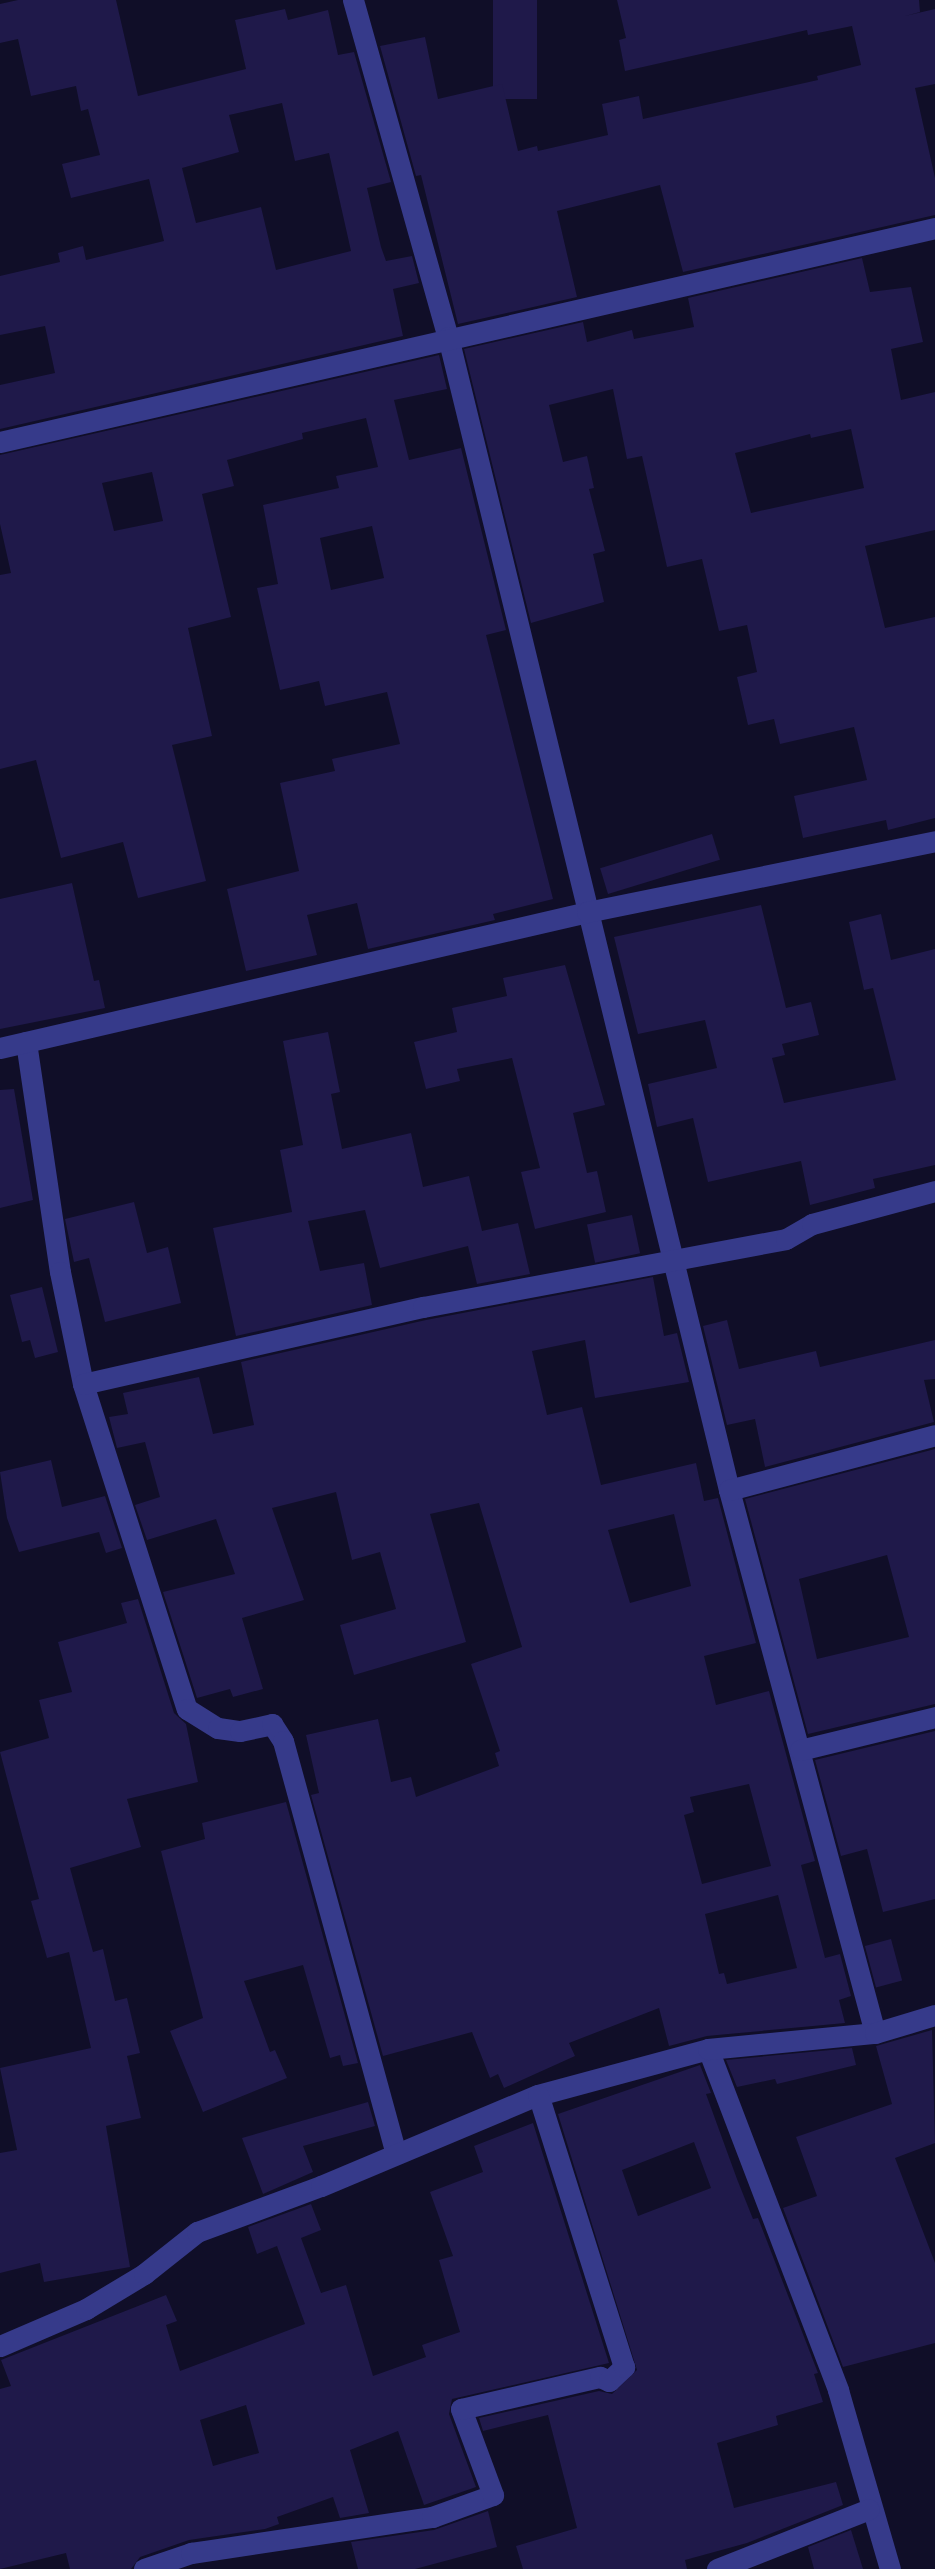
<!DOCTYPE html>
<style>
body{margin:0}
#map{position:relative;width:935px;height:2569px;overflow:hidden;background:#100e28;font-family:Overpass,sans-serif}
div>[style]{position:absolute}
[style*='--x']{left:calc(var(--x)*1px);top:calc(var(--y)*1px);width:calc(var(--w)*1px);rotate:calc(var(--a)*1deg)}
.building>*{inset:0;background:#1f194a;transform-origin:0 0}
.minor>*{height:21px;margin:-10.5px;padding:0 10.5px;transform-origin:10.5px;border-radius:10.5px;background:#363a8a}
span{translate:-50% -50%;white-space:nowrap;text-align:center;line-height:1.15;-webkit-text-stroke:5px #100e28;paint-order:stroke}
</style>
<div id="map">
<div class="building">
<div style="clip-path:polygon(evenodd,18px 0,116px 0,138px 96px,246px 69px,235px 20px,285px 9px,288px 20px,328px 10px,338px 55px,354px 52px,391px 182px,367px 188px,381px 247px,386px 261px,412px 256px,419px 283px,393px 289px,403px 336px,0 429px,0 385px,55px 373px,45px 326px,0 335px,0 276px,60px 262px,58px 253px,83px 246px,86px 260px,164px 241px,149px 179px,71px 198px,62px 164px,100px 155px,88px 109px,81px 111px,76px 86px,31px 96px,18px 39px,0 43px,0 4px,18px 0,282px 103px,295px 161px,329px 153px,351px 251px,276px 270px,261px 207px,196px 223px,182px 168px,239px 152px,229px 115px,282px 103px)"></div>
<div style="left:493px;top:0;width:44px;height:99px"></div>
<div style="clip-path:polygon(617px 0,919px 0,920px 12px,905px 16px,935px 9px,935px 84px,915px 88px,935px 178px,935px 215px,683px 272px,660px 185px,557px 211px,577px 297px,458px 324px,421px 175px,416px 176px,380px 46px,425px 37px,438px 99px,502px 84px,518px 151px,537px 146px,538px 151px,608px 135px,602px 104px,639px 96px,643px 119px,818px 80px,817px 76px,861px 65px,852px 26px,808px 35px,807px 30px,625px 71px,619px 40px,626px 38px)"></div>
<div style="clip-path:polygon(evenodd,862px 258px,870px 292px,911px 287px,923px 342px,891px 349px,901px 400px,935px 392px,935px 530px,865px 546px,885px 628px,935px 617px,935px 818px,888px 830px,886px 820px,803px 838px,794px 796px,867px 780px,854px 727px,780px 744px,774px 719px,748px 725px,737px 677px,757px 672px,747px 625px,719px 631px,702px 559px,667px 567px,642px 456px,627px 459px,613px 389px,549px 405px,563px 462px,587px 456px,594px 488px,589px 489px,605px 551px,593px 554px,604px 602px,531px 623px,464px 349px,583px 322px,587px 342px,632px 330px,634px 339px,694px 327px,688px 298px,862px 258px,851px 429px,864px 488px,751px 513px,735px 453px,810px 434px,811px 438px,851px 429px)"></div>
<div style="clip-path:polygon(evenodd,439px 355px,447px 389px,394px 400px,409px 460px,461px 448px,506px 630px,486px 635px,553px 899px,493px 914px,495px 920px,368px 949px,357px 903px,307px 915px,317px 955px,246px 971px,227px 889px,299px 871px,280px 783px,335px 771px,332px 759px,400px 744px,387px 692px,325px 706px,319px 681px,280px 690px,257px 588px,278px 584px,263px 505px,339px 488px,336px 476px,378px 467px,366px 418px,302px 433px,303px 439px,227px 460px,234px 486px,202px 494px,231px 617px,188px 628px,212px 736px,172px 745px,206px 881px,138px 898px,123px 842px,61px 858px,36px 760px,0 769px,0 575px,11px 573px,0 524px,0 455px,439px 355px,152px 472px,163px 521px,114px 531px,102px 483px,152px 472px,439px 355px,372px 526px,384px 578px,331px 590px,320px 538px,372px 526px)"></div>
<div style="left:712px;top:834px;width:27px;height:117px;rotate:73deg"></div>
<div style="clip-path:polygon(72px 883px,94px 981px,99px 980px,105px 1008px,0 1029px,0 899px)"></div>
<div style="clip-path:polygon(761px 905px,786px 1008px,811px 1002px,819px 1035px,782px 1044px,785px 1055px,772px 1058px,784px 1103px,896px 1080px,873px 988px,864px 990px,849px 922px,881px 914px,891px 960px,935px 949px,935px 1165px,873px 1179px,875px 1188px,810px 1205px,801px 1161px,708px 1182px,693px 1118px,657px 1127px,648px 1084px,717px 1068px,705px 1020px,638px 1034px,614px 937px)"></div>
<div style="clip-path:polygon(565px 965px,605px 1105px,573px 1113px,587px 1173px,597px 1171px,606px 1212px,535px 1229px,521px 1172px,540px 1168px,512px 1058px,457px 1069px,460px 1081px,426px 1089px,414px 1042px,457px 1032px,452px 1008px,507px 996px,503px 978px)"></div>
<div style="clip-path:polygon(328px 1032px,340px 1092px,331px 1094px,342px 1149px,411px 1133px,423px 1187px,469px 1176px,482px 1231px,518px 1223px,530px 1274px,477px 1284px,468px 1246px,380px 1268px,365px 1210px,308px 1221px,320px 1271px,364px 1263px,372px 1305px,236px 1336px,213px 1228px,292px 1212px,280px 1150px,303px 1145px,283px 1041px)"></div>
<div style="clip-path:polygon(14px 1089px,33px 1200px,0 1208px,0 1090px)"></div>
<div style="clip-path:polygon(134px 1202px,147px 1253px,168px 1247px,181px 1303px,105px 1322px,89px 1258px,74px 1262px,65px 1219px)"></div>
<div style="left:632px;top:1215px;width:39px;height:46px;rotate:78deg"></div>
<div style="clip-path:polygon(evenodd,653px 1277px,664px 1336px,677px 1333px,689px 1382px,595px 1398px,585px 1340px,532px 1351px,547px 1415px,582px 1407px,601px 1485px,696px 1463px,704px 1501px,718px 1498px,756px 1643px,704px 1656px,716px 1705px,769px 1691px,815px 1861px,801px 1865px,825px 1958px,840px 1954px,851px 1996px,839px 2000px,845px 2023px,707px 2036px,669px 2046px,659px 2008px,569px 2043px,575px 2056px,504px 2088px,498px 2074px,490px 2078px,472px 2032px,383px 2056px,311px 1795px,319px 1793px,306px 1735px,378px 1719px,391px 1782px,411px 1777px,416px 1797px,499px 1766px,495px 1753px,500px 1751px,471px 1664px,522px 1647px,479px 1503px,430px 1514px,466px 1642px,354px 1675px,340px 1625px,396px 1609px,380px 1552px,352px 1560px,336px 1492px,272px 1508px,304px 1600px,242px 1618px,263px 1689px,233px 1697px,230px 1689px,197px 1698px,163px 1592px,235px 1574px,216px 1519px,147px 1540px,135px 1505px,160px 1497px,145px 1442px,117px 1448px,109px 1417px,128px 1414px,123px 1393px,199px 1377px,213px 1434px,254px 1425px,241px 1362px,426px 1320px,653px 1277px,674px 1514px,691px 1586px,630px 1603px,608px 1530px,674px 1514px,653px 1277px,749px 1784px,771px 1866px,702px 1884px,684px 1815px,694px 1812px,690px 1797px,749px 1784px,653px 1277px,778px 1895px,797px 1968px,727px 1984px,724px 1973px,719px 1974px,705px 1914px,778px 1895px)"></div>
<div style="clip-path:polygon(42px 1287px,58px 1352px,35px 1358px,30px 1340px,22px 1342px,10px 1295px)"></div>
<div style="clip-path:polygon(727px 1320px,739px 1369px,816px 1351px,820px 1367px,935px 1340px,935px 1379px,924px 1380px,934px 1422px,765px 1467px,755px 1419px,727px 1425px,703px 1326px)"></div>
<div style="clip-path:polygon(evenodd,935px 1449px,935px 1704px,808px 1734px,745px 1499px,935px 1449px,887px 1555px,909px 1637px,817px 1659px,799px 1579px,887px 1555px)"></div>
<div style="clip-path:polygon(51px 1460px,62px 1507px,105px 1496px,122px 1548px,106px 1553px,99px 1532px,19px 1552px,7px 1518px,0 1472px)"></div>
<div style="clip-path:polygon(138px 1599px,174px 1713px,186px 1724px,198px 1782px,127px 1799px,141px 1847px,70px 1868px,93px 1952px,103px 1949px,115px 2001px,127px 1998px,140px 2053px,127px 2056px,141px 2118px,106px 2126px,130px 2267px,44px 2282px,40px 2263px,0 2273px,0 2153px,17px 2150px,0 2068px,91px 2048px,69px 1952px,47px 1958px,31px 1901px,39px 1899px,0 1752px,49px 1738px,39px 1700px,72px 1692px,58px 1642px,127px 1623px,121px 1603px)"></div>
<div style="clip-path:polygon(935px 1731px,935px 1899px,883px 1912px,867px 1849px,841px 1856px,815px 1760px)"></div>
<div style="clip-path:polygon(286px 1802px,358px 2063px,343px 2066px,340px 2055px,330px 2058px,303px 1965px,244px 1981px,270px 2052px,275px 2050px,287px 2078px,203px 2112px,170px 2031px,203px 2018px,161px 1851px,205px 1839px,202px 1823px)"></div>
<div style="left:891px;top:1939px;width:43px;height:27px;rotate:75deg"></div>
<div style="clip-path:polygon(932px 2030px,935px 2143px,895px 2158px,935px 2263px,935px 2343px,843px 2367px,783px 2208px,817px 2196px,796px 2137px,892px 2104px,876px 2046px)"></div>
<div style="clip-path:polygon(852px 2048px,856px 2065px,777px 2084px,775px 2079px,737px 2087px,726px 2060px)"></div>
<div style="clip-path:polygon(evenodd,700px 2065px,711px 2093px,706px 2094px,737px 2179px,753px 2219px,758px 2218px,818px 2373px,814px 2374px,823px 2402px,776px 2416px,778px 2425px,717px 2443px,734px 2508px,836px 2482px,843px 2505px,747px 2543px,685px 2560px,687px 2569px,523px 2569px,516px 2546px,577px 2528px,548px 2415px,483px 2431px,479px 2418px,599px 2391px,612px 2394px,637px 2370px,558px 2114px,700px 2065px,694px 2142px,711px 2188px,638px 2216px,622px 2170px,694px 2142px)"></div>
<div style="clip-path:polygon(368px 2102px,375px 2126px,303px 2146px,313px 2172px,263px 2194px,242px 2138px)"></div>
<div style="clip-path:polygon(evenodd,533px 2123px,609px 2363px,452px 2399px,449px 2414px,476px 2487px,424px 2505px,398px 2431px,350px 2450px,369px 2513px,340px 2518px,333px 2497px,277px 2517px,279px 2524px,265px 2529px,189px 2540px,140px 2557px,131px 2569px,70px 2569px,66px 2553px,0 2569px,0 2389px,11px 2386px,1px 2360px,166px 2295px,177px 2321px,166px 2325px,180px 2371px,305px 2324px,277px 2246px,257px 2254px,248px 2227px,311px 2204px,321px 2230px,301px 2238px,321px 2293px,346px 2285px,373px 2376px,426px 2357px,422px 2345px,460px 2332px,439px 2260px,453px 2256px,430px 2192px,483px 2172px,474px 2146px,533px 2123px,246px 2405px,259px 2453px,213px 2466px,200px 2420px,246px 2405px)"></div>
<div style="clip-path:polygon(488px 2511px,497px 2547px,415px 2569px,358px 2569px,351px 2542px,434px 2530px)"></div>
<div style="clip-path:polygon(851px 2530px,863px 2569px,814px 2569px,808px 2547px)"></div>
</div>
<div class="minor">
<div style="--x:353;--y:0;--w:350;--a:74.3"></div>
<div style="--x:448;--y:337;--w:1187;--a:76.3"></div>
<div style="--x:729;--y:1490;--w:562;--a:74.95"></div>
<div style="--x:0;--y:442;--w:959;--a:-12.89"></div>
<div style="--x:26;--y:1042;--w:232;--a:81.6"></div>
<div style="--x:60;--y:1272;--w:114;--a:78.4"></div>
<div style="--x:83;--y:1384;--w:341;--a:72.3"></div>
<div style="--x:187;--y:1709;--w:36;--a:32"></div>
<div style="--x:218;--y:1728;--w:22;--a:8"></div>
<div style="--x:240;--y:1731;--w:33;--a:-12"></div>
<div style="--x:272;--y:1724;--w:20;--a:57"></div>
<div style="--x:283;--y:1741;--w:427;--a:74.7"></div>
<div style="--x:0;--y:1048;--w:603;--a:-13.04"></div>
<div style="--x:587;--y:912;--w:355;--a:-11.5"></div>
<div style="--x:83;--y:1384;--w:349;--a:-12.8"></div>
<div style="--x:423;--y:1307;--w:369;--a:-10.6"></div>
<div style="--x:786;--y:1239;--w:30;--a:-30"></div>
<div style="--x:812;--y:1224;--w:127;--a:-15"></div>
<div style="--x:729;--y:1490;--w:213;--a:-14.9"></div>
<div style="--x:800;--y:1750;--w:139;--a:-13.7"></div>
<div style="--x:708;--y:2049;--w:365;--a:69.1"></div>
<div style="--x:838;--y:2390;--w:186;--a:73.8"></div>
<div style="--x:0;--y:2346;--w:94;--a:-23.3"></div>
<div style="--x:86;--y:2309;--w:68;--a:-31.1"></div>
<div style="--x:144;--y:2274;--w:68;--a:-38.4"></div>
<div style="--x:197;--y:2232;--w:132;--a:-20.4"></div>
<div style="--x:321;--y:2186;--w:235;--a:-22.8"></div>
<div style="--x:538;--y:2095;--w:176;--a:-15.1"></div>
<div style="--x:708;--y:2049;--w:168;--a:-5.5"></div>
<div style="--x:875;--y:2033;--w:63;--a:-16.7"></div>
<div style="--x:144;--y:2569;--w:50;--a:-18.8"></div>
<div style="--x:191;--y:2553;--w:244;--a:-8.5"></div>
<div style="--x:432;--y:2517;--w:65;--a:-19.8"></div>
<div style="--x:493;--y:2495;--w:92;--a:-110.4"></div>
<div style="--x:461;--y:2409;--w:143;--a:-13"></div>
<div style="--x:600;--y:2377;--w:10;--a:24"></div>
<div style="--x:609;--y:2381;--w:21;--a:-43"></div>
<div style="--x:624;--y:2367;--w:285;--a:-107.5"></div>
<div style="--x:717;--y:2569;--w:163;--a:-21.5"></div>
</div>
</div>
